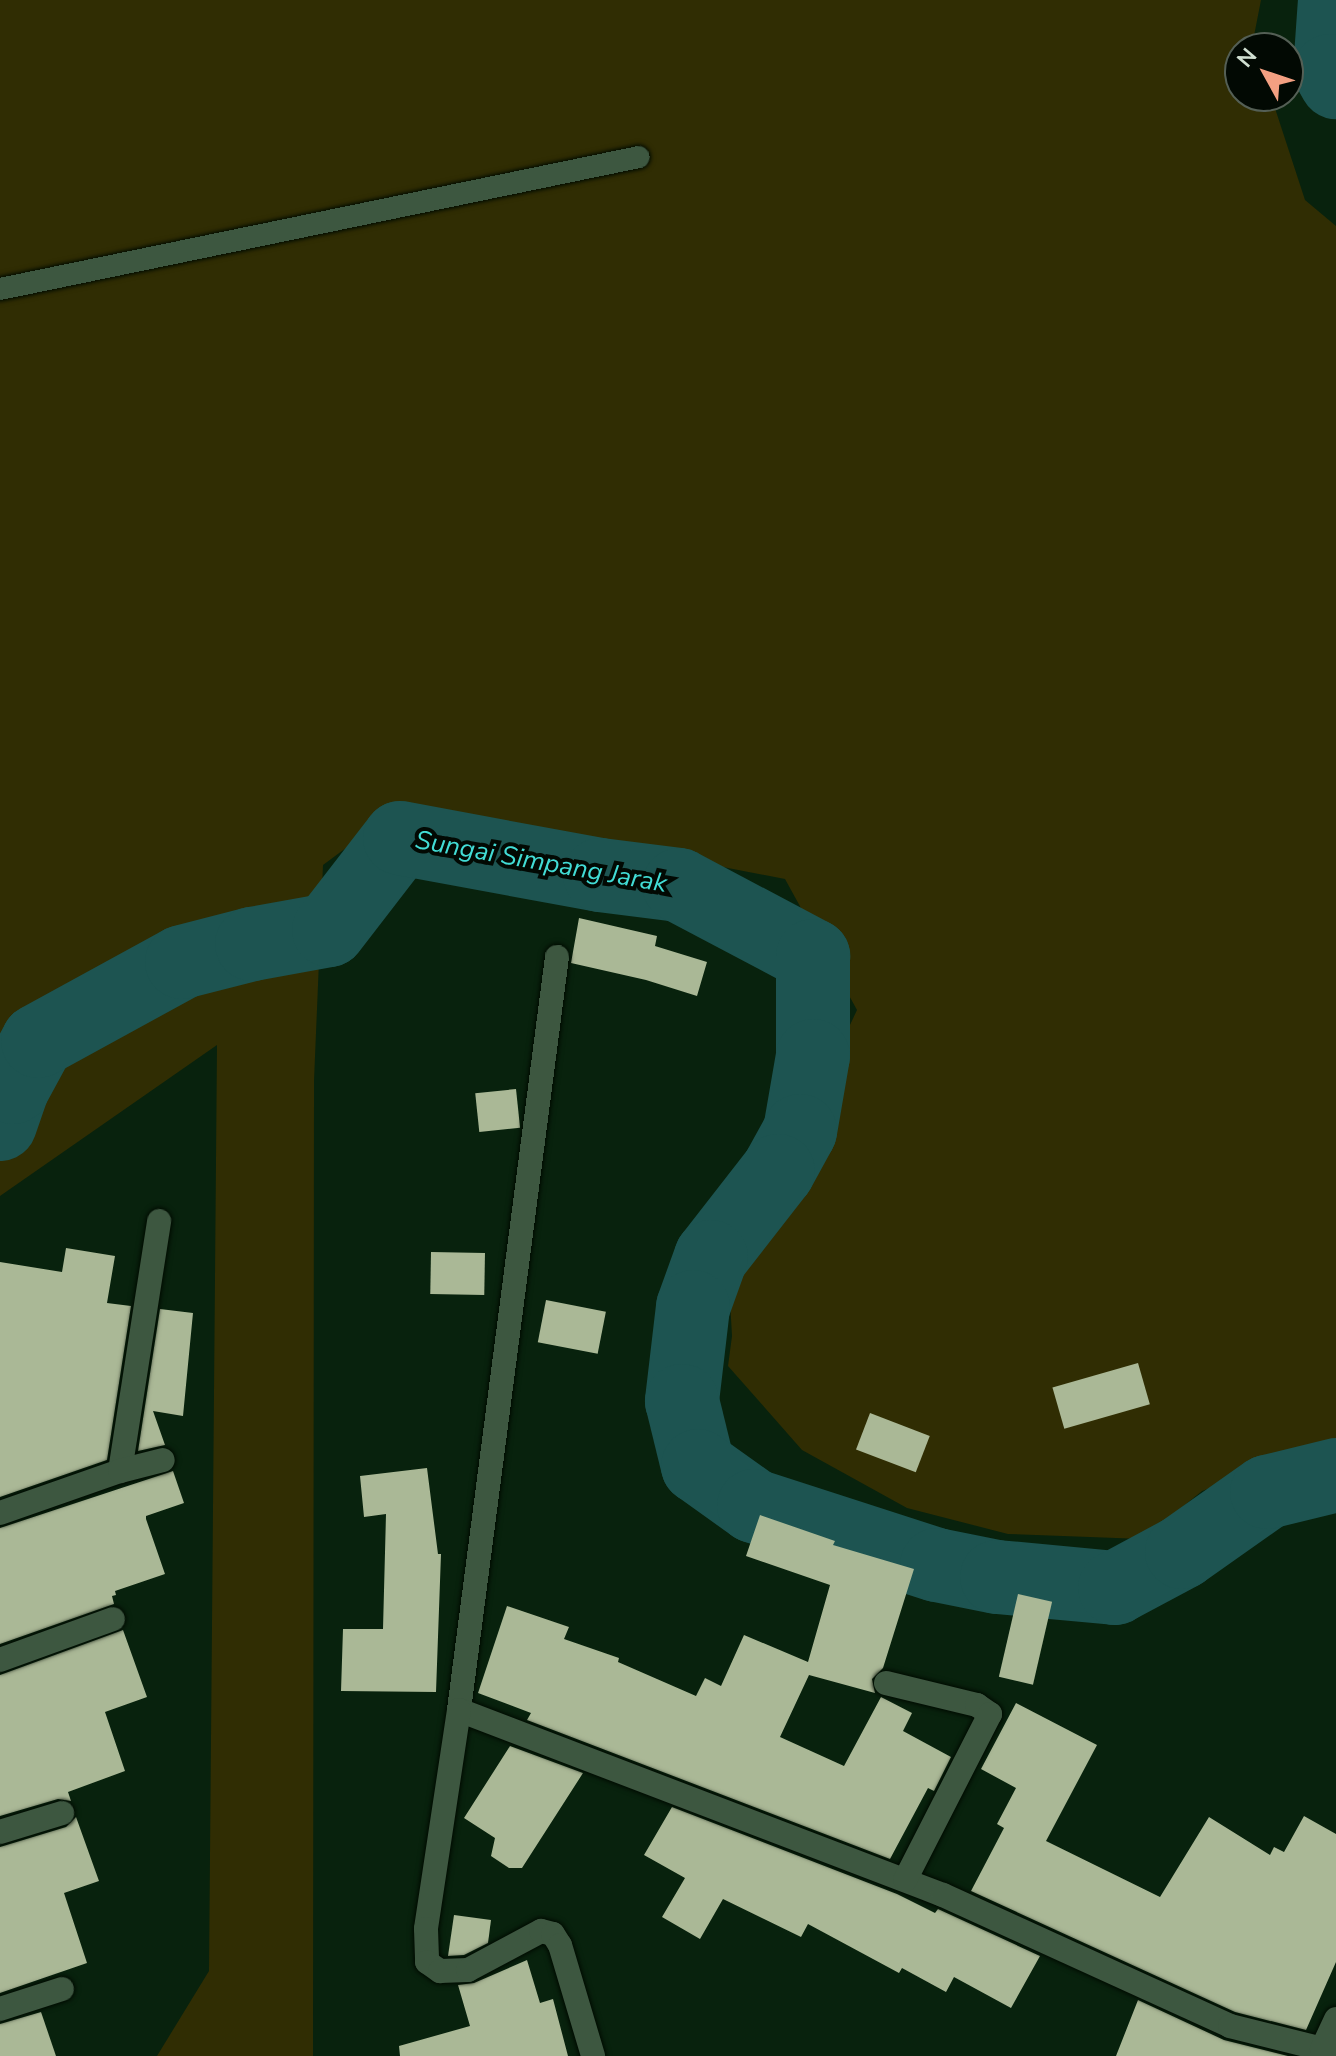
<!DOCTYPE html>
<style>
body{margin:0}
#map{position:relative;width:1336px;height:2056px;overflow:hidden;background:#08220d;font-family:"Nunito Sans",sans-serif}
div>[style]{position:absolute}
[style*='--x']{left:calc(var(--x)*1px);top:calc(var(--y)*1px);width:calc(var(--w)*1px);rotate:calc(var(--a)*1deg)}
.green>*{inset:0;background:#302d03}
.river>*{height:74px;margin:-37px;padding:0 37px;transform-origin:37px;border-radius:37px;background:#1d5451}
.building>*{inset:0;background:#aab896;transform-origin:0 0}
.roads{filter:drop-shadow(0 0 2px #000b00) drop-shadow(0 0 2px #000b00)}
.lane>*{height:22px;margin:-11px;padding:0 11px;transform-origin:11px;border-radius:11px;background:#3d5740}
.street>*{height:24px;margin:-12px;padding:0 12px;transform-origin:12px;border-radius:12px;background:#3d5740}
span{translate:-50% -50%;white-space:nowrap;text-align:center;line-height:1.15;-webkit-text-stroke:8px #020903;paint-order:stroke}
.water-label{font-size:26px;color:#42dcd5;font-style:italic}
.north{position:absolute;left:1224px;top:32px;width:80px;height:80px;box-sizing:border-box;background:#020903;border:2px solid #545f55;border-radius:50%;rotate:310deg;font-size:22px;font-weight:700;line-height:32px;text-align:center;color:#d0dfd1}
.north::after{content:'';display:block;margin:auto;width:28px;height:36px;background:#f3a082;clip-path:polygon(50% 0,100% 100%,50% 72%,0 100%)}
</style>
<div id="map">
<div class="green">
<div style="clip-path:polygon(0 0,1261px 0,1253px 41px,1255px 48px,1240px 48px,1240px 96px,1271px 96px,1305px 200px,1336px 226px,1336px 1444px,1329px 1444px,1202px 1491px,1143px 1539px,1008px 1534px,907px 1508px,802px 1450px,728px 1366px,732px 1336px,729px 1283px,857px 1010px,785px 879px,404px 805px,323px 865px,314px 1081px,313px 2056px,157px 2056px,209px 1971px,217px 1045px,0 1196px)"></div>
</div>
<div class="river">
<div style="--x:1335;--y:0;--w:71;--a:94"></div>
<div style="--x:1330;--y:71;--w:13;--a:61"></div>
<div style="--x:0;--y:1124;--w:39;--a:-71"></div>
<div style="--x:13;--y:1087;--w:52;--a:-61.5"></div>
<div style="--x:38;--y:1041;--w:164;--a:-28.7"></div>
<div style="--x:182;--y:962;--w:72;--a:-14.4"></div>
<div style="--x:252;--y:944;--w:78;--a:-10.3"></div>
<div style="--x:329;--y:930;--w:116;--a:-52.3"></div>
<div style="--x:400;--y:838;--w:203;--a:10.5"></div>
<div style="--x:600;--y:875;--w:80;--a:7.2"></div>
<div style="--x:679;--y:885;--w:152;--a:27.9"></div>
<div style="--x:813;--y:956;--w:100;--a:90"></div>
<div style="--x:813;--y:1056;--w:76;--a:99.8"></div>
<div style="--x:800;--y:1131;--w:46;--a:118.8"></div>
<div style="--x:778;--y:1171;--w:109;--a:127.9"></div>
<div style="--x:711;--y:1257;--w:53;--a:109.8"></div>
<div style="--x:693;--y:1307;--w:95;--a:96.7"></div>
<div style="--x:682;--y:1401;--w:67;--a:76.2"></div>
<div style="--x:698;--y:1466;--w:69;--a:35.5"></div>
<div style="--x:754;--y:1506;--w:192;--a:17.9"></div>
<div style="--x:937;--y:1565;--w:61;--a:11.3"></div>
<div style="--x:997;--y:1577;--w:119;--a:5.3"></div>
<div style="--x:1115;--y:1588;--w:76;--a:-28.2"></div>
<div style="--x:1182;--y:1552;--w:104;--a:-35.2"></div>
<div style="--x:1267;--y:1492;--w:71;--a:-13.8"></div>
</div>
<div class="building">
<div style="clip-path:polygon(579px 918px,657px 936px,655px 946px,707px 962px,697px 996px,646px 980px,571px 963px)"></div>
<div style="left:516px;top:1089px;width:39px;height:41px;rotate:84deg"></div>
<div style="clip-path:polygon(66px 1248px,115px 1256px,107px 1303px,131px 1306px,107px 1460px,0 1497px,0 1262px,62px 1272px)"></div>
<div style="left:431px;top:1252px;width:54px;height:42px;rotate:1deg"></div>
<div style="left:546px;top:1300px;width:61px;height:43px;rotate:11deg"></div>
<div style="clip-path:polygon(160px 1309px,193px 1313px,183px 1416px,153px 1411px,165px 1445px,138px 1451px)"></div>
<div style="left:1138px;top:1363px;width:43px;height:89px;rotate:74deg"></div>
<div style="left:870px;top:1413px;width:64px;height:39px;rotate:21deg"></div>
<div style="clip-path:polygon(427px 1468px,438px 1554px,441px 1554px,436px 1692px,341px 1691px,343px 1629px,383px 1629px,386px 1514px,364px 1517px,360px 1476px)"></div>
<div style="clip-path:polygon(173px 1471px,184px 1503px,146px 1516px,146px 1519px,165px 1574px,115px 1591px,116px 1595px,112px 1596px,114px 1604px,0 1644px,0 1528px)"></div>
<div style="clip-path:polygon(760px 1515px,835px 1541px,833px 1545px,914px 1569px,883px 1668px,872px 1679px,875px 1693px,809px 1675px,780px 1737px,844px 1766px,881px 1697px,912px 1713px,903px 1731px,951px 1757px,934px 1791px,928px 1788px,890px 1859px,527px 1720px,531px 1713px,478px 1693px,507px 1606px,569px 1627px,564px 1639px,619px 1658px,618px 1662px,696px 1696px,705px 1678px,721px 1686px,744px 1635px,808px 1662px,830px 1585px,746px 1556px)"></div>
<div style="left:1018px;top:1594px;width:35px;height:85px;rotate:13deg"></div>
<div style="clip-path:polygon(123px 1630px,147px 1697px,105px 1712px,125px 1771px,68px 1792px,71px 1801px,58px 1799px,0 1816px,0 1675px)"></div>
<div style="clip-path:polygon(1016px 1703px,1097px 1745px,1046px 1841px,1160px 1897px,1209px 1817px,1270px 1855px,1274px 1847px,1284px 1852px,1304px 1816px,1336px 1834px,1336px 1962px,1306px 2030px,1235px 2012px,971px 1891px,1004px 1828px,997px 1824px,1016px 1788px,981px 1769px)"></div>
<div style="clip-path:polygon(510px 1746px,583px 1773px,522px 1868px,509px 1868px,491px 1856px,495px 1838px,464px 1818px)"></div>
<div style="clip-path:polygon(672px 1807px,897px 1894px,935px 1913px,938px 1909px,1040px 1956px,1011px 2008px,954px 1977px,946px 1992px,902px 1968px,899px 1973px,808px 1924px,801px 1937px,723px 1899px,700px 1939px,662px 1917px,685px 1878px,644px 1855px)"></div>
<div style="clip-path:polygon(76px 1817px,99px 1881px,64px 1893px,87px 1963px,0 1993px,0 1847px,66px 1827px)"></div>
<div style="clip-path:polygon(454px 1915px,491px 1920px,488px 1943px,464px 1955px,448px 1956px)"></div>
<div style="clip-path:polygon(527px 1960px,540px 2003px,553px 1999px,568px 2056px,400px 2056px,399px 2046px,470px 2026px,458px 1985px,474px 1983px)"></div>
<div style="clip-path:polygon(1138px 2000px,1224px 2040px,1288px 2056px,1116px 2056px)"></div>
<div style="clip-path:polygon(41px 2012px,56px 2056px,0 2056px,0 2024px)"></div>
</div>
<div class="roads">
<div class="lane">
<div style="--x:0;--y:289;--w:652;--a:-11.67"></div>
</div>
<div class="street">
<div style="--x:557;--y:957;--w:759;--a:97.42"></div>
<div style="--x:459;--y:1710;--w:518;--a:20.92"></div>
<div style="--x:943;--y:1895;--w:315;--a:24.5"></div>
<div style="--x:1230;--y:2026;--w:95;--a:14"></div>
<div style="--x:1322;--y:2049;--w:14;--a:-4"></div>
<div style="--x:120;--y:1471;--w:253;--a:-81.1"></div>
<div style="--x:0;--y:1513;--w:127;--a:-19.3"></div>
<div style="--x:120;--y:1471;--w:44;--a:-14.3"></div>
<div style="--x:0;--y:1660;--w:120;--a:-19.9"></div>
<div style="--x:886;--y:1683;--w:94;--a:13.6"></div>
<div style="--x:977;--y:1705;--w:16;--a:35"></div>
<div style="--x:990;--y:1714;--w:186;--a:117.1"></div>
<div style="--x:459;--y:1710;--w:221;--a:98.6"></div>
<div style="--x:426;--y:1929;--w:33;--a:88"></div>
<div style="--x:427;--y:1962;--w:16;--a:35"></div>
<div style="--x:440;--y:1971;--w:28;--a:-2"></div>
<div style="--x:468;--y:1970;--w:83;--a:-28.1"></div>
<div style="--x:541;--y:1931;--w:12;--a:14"></div>
<div style="--x:553;--y:1934;--w:13;--a:58"></div>
<div style="--x:560;--y:1945;--w:116;--a:73.4"></div>
<div style="--x:0;--y:1832;--w:65;--a:-17"></div>
<div style="--x:0;--y:2009;--w:65;--a:-17.9"></div>
<div style="--x:1322;--y:2049;--w:33;--a:-65"></div>
</div>
</div>
<div class="water-label">
<span style="left:541px;top:862px;rotate:10deg">Sungai Simpang Jarak</span>
</div>
<div class="north">N</div>
</div>
